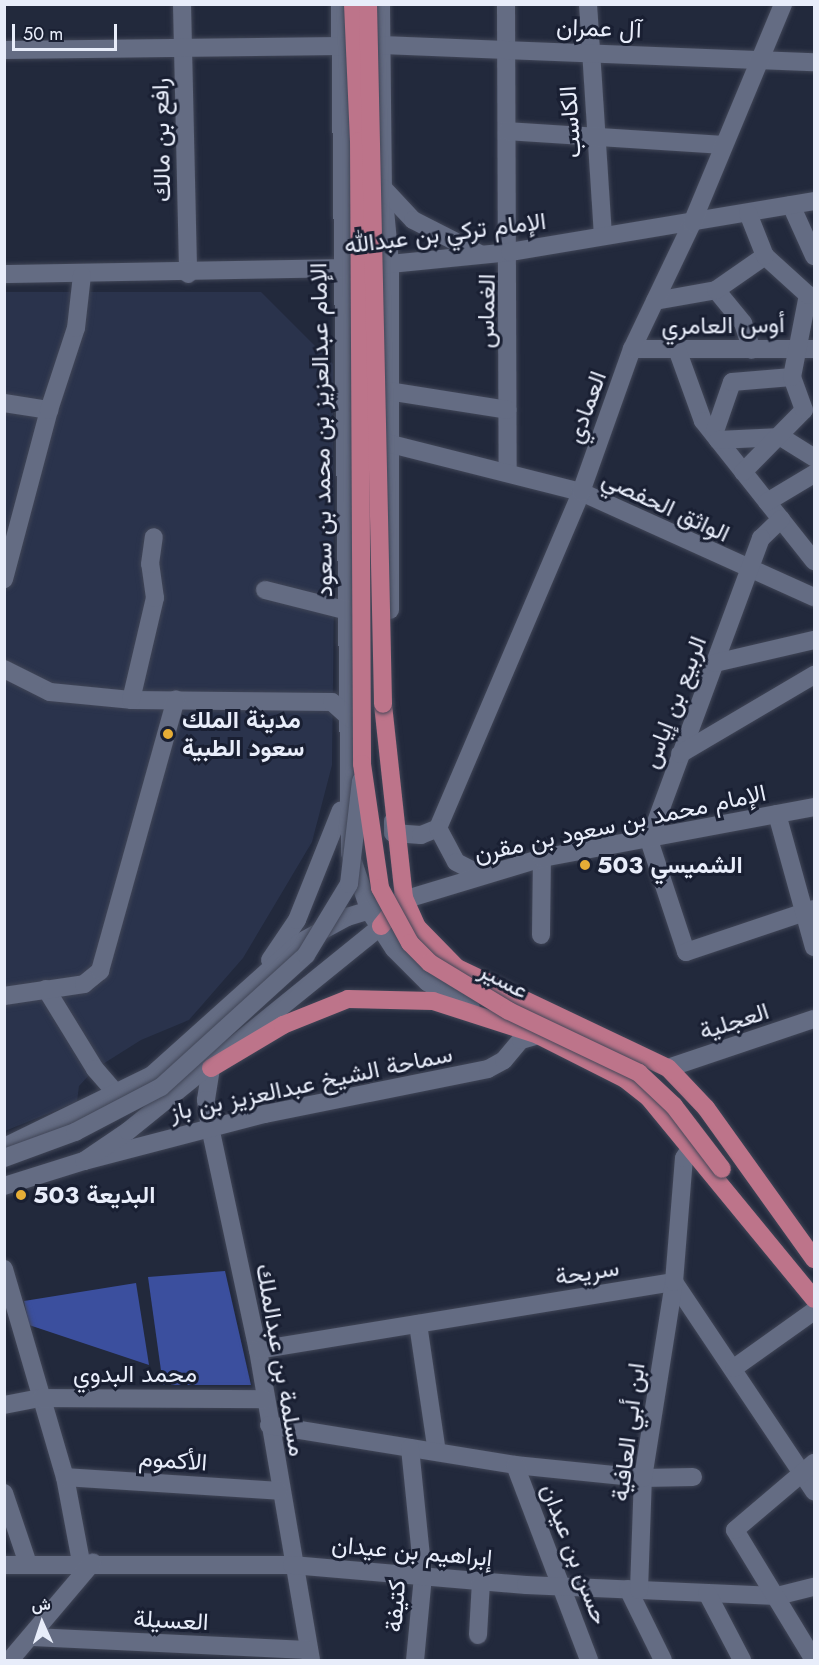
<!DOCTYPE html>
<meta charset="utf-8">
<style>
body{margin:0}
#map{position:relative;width:819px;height:1665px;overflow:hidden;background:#22293c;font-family:Jost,Vazirmatn,sans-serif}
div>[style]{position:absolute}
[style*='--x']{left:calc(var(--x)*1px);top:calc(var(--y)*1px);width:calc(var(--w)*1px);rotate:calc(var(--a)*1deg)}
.built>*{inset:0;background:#2a334c}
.building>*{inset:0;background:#3b4f9e}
.roads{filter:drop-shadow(0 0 2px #414657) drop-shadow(0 0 2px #414657)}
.minor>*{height:18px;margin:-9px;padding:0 9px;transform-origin:9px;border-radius:9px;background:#646c83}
.major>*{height:18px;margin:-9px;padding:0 9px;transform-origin:9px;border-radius:9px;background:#bd748a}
.bridges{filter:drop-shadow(0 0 2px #414657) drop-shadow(0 0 2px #414657)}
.minor-bridge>*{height:18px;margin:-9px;padding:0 9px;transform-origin:9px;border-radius:9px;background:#646c83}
.major-bridge>*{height:18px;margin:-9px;padding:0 9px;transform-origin:9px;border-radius:9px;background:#bd748a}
.dots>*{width:16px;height:16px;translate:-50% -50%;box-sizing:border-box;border:3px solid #191f32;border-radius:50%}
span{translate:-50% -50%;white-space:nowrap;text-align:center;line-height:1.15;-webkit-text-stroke:6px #191f32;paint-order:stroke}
.street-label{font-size:24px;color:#e8edfa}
.poi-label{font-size:24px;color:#e8edfa;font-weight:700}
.left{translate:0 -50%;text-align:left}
.frame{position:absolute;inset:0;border:6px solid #e8edfa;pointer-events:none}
.north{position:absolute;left:12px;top:1593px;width:60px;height:60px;-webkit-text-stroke:4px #191f32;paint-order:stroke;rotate:357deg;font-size:16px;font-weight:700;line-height:24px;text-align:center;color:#e8edfa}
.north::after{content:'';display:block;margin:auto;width:21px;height:27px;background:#e8edfa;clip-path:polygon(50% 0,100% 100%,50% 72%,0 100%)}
.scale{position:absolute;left:12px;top:24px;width:105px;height:27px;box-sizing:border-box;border:3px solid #e8edfa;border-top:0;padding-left:8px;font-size:18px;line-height:21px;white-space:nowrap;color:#e8edfa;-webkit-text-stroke:4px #191f32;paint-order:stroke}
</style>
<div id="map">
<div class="built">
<div style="clip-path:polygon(5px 292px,261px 292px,333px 364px,334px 598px,332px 765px,312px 842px,243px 958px,189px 1020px,141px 1040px,95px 1069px,79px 1086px,77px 1102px,5px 1131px)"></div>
</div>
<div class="building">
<div style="clip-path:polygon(225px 1271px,251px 1385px,163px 1385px,148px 1277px)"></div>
<div style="clip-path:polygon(136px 1283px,149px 1365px,29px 1325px,24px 1301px)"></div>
</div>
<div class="roads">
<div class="minor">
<div style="--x:182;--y:4;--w:270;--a:88.7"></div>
<div style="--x:340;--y:4;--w:849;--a:89.33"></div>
<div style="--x:350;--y:853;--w:62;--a:71.3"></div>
<div style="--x:370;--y:912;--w:44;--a:57"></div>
<div style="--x:394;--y:949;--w:47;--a:45"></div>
<div style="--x:427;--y:982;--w:51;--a:30.6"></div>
<div style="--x:381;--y:4;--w:184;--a:89.4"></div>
<div style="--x:383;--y:188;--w:76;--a:84.7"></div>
<div style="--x:390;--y:264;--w:346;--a:90"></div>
<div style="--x:506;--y:4;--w:469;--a:89.8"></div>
<div style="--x:588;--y:4;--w:232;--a:86.3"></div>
<div style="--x:382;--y:45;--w:432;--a:2.3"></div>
<div style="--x:4;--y:50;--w:337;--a:-0.7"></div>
<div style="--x:507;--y:131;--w:216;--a:3.7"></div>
<div style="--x:383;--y:188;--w:44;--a:46.8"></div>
<div style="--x:413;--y:220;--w:75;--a:26.9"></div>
<div style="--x:791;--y:205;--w:56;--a:65.7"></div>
<div style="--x:380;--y:265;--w:131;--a:-5.7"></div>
<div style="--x:510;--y:252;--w:308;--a:-9.5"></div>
<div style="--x:4;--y:274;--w:349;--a:-1"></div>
<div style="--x:716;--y:290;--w:43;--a:50.7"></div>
<div style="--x:743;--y:323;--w:28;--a:72"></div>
<div style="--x:655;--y:301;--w:62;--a:-10.2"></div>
<div style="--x:716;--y:290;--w:60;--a:-34.8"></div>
<div style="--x:632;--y:349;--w:182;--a:0"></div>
<div style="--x:678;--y:352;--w:73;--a:70.1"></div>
<div style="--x:703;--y:421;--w:179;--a:51.6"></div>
<div style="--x:388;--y:391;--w:121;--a:9"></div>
<div style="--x:4;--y:403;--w:46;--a:8.8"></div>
<div style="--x:49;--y:410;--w:175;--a:104.9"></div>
<div style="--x:49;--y:410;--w:86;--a:-71.8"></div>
<div style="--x:76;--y:328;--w:53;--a:-83.5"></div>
<div style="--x:714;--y:434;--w:55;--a:-70.9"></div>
<div style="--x:732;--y:382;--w:60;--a:-4.8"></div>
<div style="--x:718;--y:440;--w:63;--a:-2.7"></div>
<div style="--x:781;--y:437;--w:39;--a:32"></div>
<div style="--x:387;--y:443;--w:200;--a:14.2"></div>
<div style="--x:581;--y:492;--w:256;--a:24.3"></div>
<div style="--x:743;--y:472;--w:87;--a:-45.5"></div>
<div style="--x:804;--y:410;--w:35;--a:-110"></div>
<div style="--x:792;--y:377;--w:84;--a:-79"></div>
<div style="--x:808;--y:295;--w:58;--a:-137.8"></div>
<div style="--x:765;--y:256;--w:46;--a:-111.6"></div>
<div style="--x:767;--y:502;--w:55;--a:-30.8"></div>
<div style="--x:781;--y:519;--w:28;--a:136"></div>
<div style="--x:761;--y:538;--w:322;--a:110.3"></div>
<div style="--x:649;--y:840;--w:118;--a:71.7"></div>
<div style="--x:686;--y:952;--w:135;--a:-18.6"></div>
<div style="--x:265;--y:590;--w:86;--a:14.2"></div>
<div style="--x:715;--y:663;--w:102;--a:-13.1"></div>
<div style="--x:4;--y:669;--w:51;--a:26.6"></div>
<div style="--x:50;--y:692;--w:81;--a:5.6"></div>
<div style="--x:131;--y:700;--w:201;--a:0.6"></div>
<div style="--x:332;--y:702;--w:25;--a:42"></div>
<div style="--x:131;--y:700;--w:105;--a:-76.8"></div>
<div style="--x:155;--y:598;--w:34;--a:-98"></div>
<div style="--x:150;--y:564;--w:27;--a:-82"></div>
<div style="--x:680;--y:754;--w:156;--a:-30.5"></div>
<div style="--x:777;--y:814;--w:138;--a:74.5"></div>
<div style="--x:393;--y:821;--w:12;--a:90"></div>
<div style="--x:393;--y:833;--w:28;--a:4"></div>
<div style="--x:421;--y:835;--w:18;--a:-22"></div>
<div style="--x:438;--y:828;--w:365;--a:-66.9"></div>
<div style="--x:581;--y:492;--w:152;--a:-70.4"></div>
<div style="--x:632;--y:349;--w:140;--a:-64.5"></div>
<div style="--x:692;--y:223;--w:237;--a:-67.4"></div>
<div style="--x:438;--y:828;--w:38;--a:62"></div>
<div style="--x:456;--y:862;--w:28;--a:27"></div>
<div style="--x:541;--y:935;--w:77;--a:-89.3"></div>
<div style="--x:270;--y:960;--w:48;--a:-56"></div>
<div style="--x:297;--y:920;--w:118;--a:-68.2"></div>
<div style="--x:46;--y:989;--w:94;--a:58.5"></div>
<div style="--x:95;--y:1069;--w:33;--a:49"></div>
<div style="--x:4;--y:996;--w:81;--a:-8.5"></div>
<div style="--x:84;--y:984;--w:21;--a:-39"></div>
<div style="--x:100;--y:971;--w:282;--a:-74.4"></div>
<div style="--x:211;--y:1068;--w:32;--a:99"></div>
<div style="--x:206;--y:1100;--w:27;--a:82"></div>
<div style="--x:210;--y:1127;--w:228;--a:77.9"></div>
<div style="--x:258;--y:1350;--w:314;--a:80.3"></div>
<div style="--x:668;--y:1068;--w:154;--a:-18.6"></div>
<div style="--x:4;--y:1147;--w:165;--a:-25.9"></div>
<div style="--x:152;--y:1075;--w:198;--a:-41.9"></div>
<div style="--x:299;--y:943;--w:55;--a:-28.4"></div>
<div style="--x:347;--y:917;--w:204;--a:-16.8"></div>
<div style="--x:542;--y:858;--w:277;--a:-10.6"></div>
<div style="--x:84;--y:1161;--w:187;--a:-14.6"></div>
<div style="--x:265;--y:1114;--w:227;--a:-11.4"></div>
<div style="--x:488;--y:1069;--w:18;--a:-29"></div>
<div style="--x:504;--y:1060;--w:26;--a:-50"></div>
<div style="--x:521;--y:1040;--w:18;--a:-16"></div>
<div style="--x:4;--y:1186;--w:84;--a:-17.4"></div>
<div style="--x:84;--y:1161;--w:53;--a:-34.3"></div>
<div style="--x:128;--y:1131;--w:326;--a:-39"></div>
<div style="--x:4;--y:1269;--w:217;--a:73.7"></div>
<div style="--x:65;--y:1477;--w:86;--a:79.3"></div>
<div style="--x:674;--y:1282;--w:252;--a:56.2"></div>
<div style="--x:418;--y:1324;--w:129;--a:81.6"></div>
<div style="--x:258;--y:1350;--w:422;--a:-9.3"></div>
<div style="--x:734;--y:1368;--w:98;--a:-35.5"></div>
<div style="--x:4;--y:1405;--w:38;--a:-11"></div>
<div style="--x:41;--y:1398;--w:224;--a:0.3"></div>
<div style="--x:269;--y:1425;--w:249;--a:9.2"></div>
<div style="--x:515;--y:1465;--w:129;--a:5.8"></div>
<div style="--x:643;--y:1478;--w:50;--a:-1.1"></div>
<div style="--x:410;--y:1448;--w:129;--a:84.2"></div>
<div style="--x:423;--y:1576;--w:84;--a:95.4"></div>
<div style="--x:515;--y:1465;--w:209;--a:69.2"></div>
<div style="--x:65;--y:1477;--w:214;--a:3.7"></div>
<div style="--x:4;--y:1493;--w:75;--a:71.3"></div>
<div style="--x:4;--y:1565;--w:288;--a:0"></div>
<div style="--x:292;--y:1565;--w:235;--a:4.9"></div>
<div style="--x:526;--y:1585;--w:251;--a:2.5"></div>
<div style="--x:777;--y:1596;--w:38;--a:-14"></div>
<div style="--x:628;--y:1589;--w:79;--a:63.8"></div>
<div style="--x:639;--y:1590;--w:112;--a:-88"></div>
<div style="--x:643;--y:1478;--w:198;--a:-81"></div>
<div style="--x:674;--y:1282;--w:124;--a:-85.4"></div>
<div style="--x:684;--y:1158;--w:14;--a:-56"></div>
<div style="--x:707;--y:1593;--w:76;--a:62.4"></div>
<div style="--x:478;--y:1635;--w:54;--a:-86.8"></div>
<div style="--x:31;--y:1637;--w:278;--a:2.7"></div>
<div style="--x:10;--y:1660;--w:128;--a:-49.7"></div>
<div style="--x:814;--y:1660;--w:152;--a:-121.3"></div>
<div style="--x:735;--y:1530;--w:104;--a:-40.3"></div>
</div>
<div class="major">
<div style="--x:404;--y:898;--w:32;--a:66"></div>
<div style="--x:417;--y:927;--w:57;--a:45.7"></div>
<div style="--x:457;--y:968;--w:233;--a:25.4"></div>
<div style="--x:668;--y:1068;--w:55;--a:46.5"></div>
<div style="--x:706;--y:1108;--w:186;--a:54.4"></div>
<div style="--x:381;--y:926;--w:36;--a:-51"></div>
<div style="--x:404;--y:898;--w:195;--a:-96.2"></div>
<div style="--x:211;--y:1068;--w:84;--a:-30.8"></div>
<div style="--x:283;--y:1025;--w:70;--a:-21.8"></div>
<div style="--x:348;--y:999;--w:85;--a:1.3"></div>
<div style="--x:433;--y:1001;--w:110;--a:17.9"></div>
<div style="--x:538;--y:1035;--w:97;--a:26.8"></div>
<div style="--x:625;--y:1079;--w:31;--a:38"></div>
<div style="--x:649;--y:1098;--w:260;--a:50.6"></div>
</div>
</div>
<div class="bridges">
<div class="minor-bridge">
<div style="--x:4;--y:1158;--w:76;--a:-20.1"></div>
<div style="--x:75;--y:1132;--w:97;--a:-27.6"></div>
<div style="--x:161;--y:1087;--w:196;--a:-42.3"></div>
<div style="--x:306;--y:955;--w:83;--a:-58.8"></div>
<div style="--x:349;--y:884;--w:104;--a:-83.4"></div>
</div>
<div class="major-bridge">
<div style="--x:353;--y:4;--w:137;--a:87.5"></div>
<div style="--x:359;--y:141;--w:623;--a:89.72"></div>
<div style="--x:362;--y:764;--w:125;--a:81.7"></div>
<div style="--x:380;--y:888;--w:63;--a:61.4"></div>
<div style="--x:410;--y:943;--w:28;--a:45"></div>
<div style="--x:430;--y:963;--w:92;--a:31.3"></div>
<div style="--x:509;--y:1011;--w:144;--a:25.5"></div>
<div style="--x:639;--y:1073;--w:48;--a:43.3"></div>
<div style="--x:674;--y:1106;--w:79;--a:52.7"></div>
<div style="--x:368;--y:4;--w:700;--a:88.77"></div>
</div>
</div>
<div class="dots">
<div style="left:168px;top:734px;background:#e6ad36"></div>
<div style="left:585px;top:865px;background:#e6ad36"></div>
<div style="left:21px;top:1195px;background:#e6ad36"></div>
</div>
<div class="street-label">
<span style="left:599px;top:28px;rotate:2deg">آل عمران</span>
<span style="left:570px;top:122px;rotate:-94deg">الكاسب</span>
<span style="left:161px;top:140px;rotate:-91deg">رافع بن مالك</span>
<span style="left:445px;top:233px;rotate:-7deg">الإمام تركي بن عبدالله</span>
<span style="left:486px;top:311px;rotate:-89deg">الغماس</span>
<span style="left:723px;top:325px;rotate:-1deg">أوس العامري</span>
<span style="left:586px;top:407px;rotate:-70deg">العمادي</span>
<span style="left:321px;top:430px;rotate:-91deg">الإمام عبدالعزيز بن محمد بن سعود</span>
<span style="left:666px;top:506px;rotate:25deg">الواثق الحفصي</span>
<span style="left:674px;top:702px;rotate:-69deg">الربيع بن إياس</span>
<span style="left:620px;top:823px;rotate:-12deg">الإمام محمد بن سعود بن مقرن</span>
<span style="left:504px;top:980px;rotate:28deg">عسير</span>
<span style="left:734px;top:1021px;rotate:-18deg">العجلية</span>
<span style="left:311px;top:1083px;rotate:-12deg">سماحة الشيخ عبدالعزيز بن باز</span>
<span style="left:587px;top:1272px;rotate:-9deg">سريحة</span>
<span style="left:281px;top:1360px;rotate:80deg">مسلمة بن عبدالملك</span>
<span style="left:135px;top:1374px">محمد البدوي</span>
<span style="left:628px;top:1432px;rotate:-83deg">ابن أبي العافية</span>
<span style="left:173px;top:1460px;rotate:4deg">الأكموم</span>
<span style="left:412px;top:1551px;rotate:5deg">إبراهيم بن عيدان</span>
<span style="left:575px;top:1554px;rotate:69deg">حسن بن عيدان</span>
<span style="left:395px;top:1606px;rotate:-86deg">كتيفة</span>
<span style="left:171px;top:1620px;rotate:3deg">العسيلة</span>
</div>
<div class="poi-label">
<span class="left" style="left:182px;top:734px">مدينة الملك<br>سعود الطبية</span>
<span class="left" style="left:597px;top:865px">الشميسي 503</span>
<span class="left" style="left:33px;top:1195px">البديعة 503</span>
</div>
<div class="frame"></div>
<div class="north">ش</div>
<div class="scale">50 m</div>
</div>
